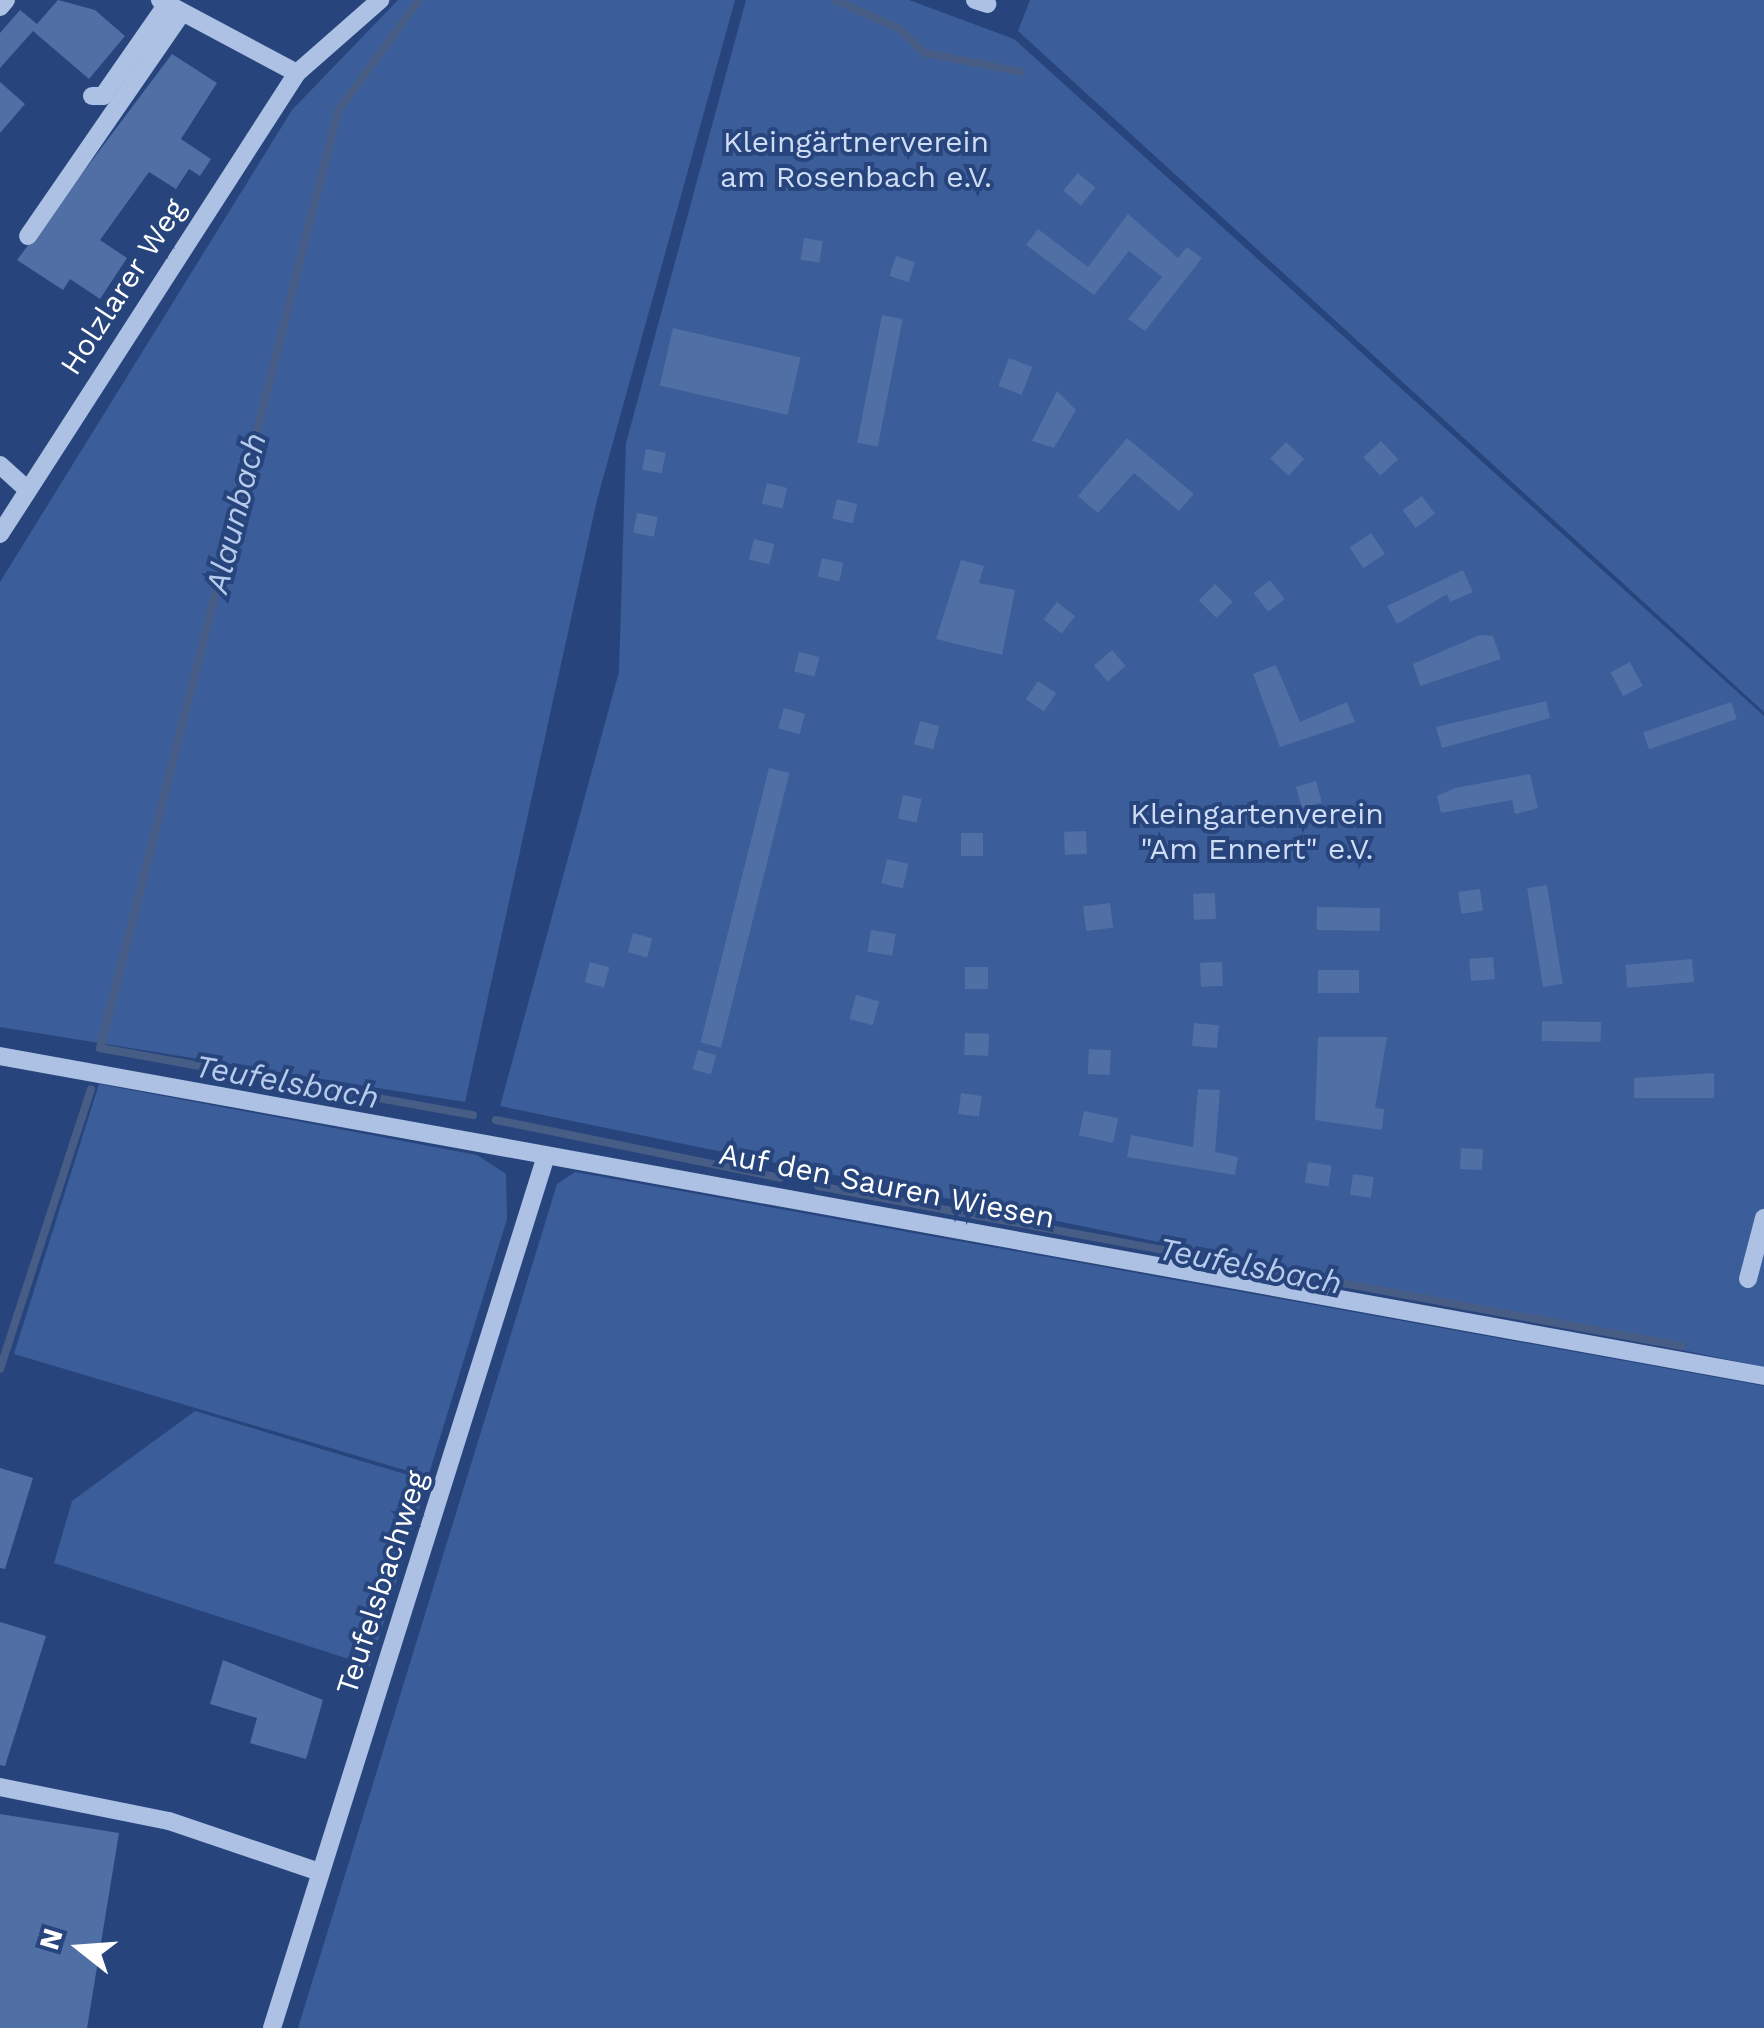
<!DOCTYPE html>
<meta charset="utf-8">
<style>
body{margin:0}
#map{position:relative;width:1764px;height:2028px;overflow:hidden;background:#27457c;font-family:"Work Sans",sans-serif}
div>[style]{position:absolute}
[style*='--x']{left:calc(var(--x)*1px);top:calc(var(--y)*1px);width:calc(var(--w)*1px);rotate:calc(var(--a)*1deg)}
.green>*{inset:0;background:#3b5d99}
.stream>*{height:8px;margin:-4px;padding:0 4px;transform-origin:4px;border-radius:4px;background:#475d85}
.building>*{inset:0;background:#4f6fa5;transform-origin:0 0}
.minor>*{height:18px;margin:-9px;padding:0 9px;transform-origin:9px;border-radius:9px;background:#acc1e4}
span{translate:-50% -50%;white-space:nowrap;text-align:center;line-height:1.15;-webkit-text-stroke:8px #27457c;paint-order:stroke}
.park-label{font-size:30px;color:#cedcf4}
.street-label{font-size:30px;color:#fff}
.water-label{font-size:32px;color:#b7cbec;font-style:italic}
.north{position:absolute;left:30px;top:1898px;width:100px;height:100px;-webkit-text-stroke:8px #27457c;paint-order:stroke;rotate:287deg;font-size:28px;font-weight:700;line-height:40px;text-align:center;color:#fff}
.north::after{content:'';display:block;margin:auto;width:35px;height:45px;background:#fff;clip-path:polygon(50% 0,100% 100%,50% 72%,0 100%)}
</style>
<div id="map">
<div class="green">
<div style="clip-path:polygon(398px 0,735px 0,597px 500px,465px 1102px,0 1027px,0 582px,292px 110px)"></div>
<div style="clip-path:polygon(746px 0,909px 0,1014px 39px,1764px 716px,1764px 1367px,500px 1106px,619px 672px,626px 443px)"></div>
<div style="clip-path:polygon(1030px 0,1764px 0,1764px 712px,1018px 31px)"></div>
<div style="clip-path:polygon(99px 1084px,477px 1155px,506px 1174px,507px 1219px,428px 1477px,14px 1354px)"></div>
<div style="clip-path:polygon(575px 1172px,1764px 1386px,1764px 2028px,298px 2028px,557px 1184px)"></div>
<div style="clip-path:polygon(195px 1411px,428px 1481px,370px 1666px,54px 1563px,72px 1501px)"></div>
</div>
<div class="stream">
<div style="--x:419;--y:0;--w:137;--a:126.1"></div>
<div style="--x:338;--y:111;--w:967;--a:104.25"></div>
<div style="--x:100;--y:1048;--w:379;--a:10.2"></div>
<div style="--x:835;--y:0;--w:69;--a:24"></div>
<div style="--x:898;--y:28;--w:37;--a:43"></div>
<div style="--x:925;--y:53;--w:99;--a:11.1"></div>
<div style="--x:496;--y:1120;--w:290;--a:11.5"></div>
<div style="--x:818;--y:1186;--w:878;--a:10.5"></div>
<div style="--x:0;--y:1369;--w:294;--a:-72"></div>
</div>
<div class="building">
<div style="clip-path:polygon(58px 0,95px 10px,125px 36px,89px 79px,33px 31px,0 68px,0 33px,20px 10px,37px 24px)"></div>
<div style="clip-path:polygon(172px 54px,217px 83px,181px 139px,211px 159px,200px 176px,189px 169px,176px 189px,149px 172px,100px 240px,127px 258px,100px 299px,70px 279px,63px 290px,17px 260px)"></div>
<div style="clip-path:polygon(0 82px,25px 104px,0 133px)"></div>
<div style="left:1078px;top:173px;width:23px;height:23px;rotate:40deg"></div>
<div style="clip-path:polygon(1128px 214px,1178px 258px,1187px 247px,1202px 258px,1145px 331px,1128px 319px,1162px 277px,1129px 251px,1094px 295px,1026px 245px,1038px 229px,1088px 267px)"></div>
<div style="left:804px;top:238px;width:19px;height:22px;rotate:9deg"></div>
<div style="left:896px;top:256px;width:20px;height:21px;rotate:18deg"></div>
<div style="left:882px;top:315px;width:21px;height:130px;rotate:11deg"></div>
<div style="left:673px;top:328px;width:131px;height:59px;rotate:13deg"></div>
<div style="left:1009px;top:358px;width:25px;height:30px;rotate:21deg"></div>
<div style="clip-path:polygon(1057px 391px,1076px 410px,1054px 448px,1032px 441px)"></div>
<div style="clip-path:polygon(1127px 438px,1194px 494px,1179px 511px,1134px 473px,1098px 513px,1078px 496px)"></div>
<div style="left:1381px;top:441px;width:25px;height:24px;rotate:47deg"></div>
<div style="left:1286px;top:442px;width:25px;height:23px;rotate:43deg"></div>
<div style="left:646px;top:449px;width:20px;height:21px;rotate:11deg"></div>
<div style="left:767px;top:483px;width:21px;height:21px;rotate:14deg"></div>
<div style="left:1422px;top:496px;width:22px;height:24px;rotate:54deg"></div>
<div style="left:837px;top:499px;width:21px;height:20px;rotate:14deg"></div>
<div style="left:637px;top:513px;width:21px;height:20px;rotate:11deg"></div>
<div style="left:1371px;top:533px;width:25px;height:26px;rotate:56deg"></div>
<div style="left:754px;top:539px;width:21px;height:21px;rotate:14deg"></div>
<div style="left:822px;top:558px;width:22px;height:19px;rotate:13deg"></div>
<div style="clip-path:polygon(961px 560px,984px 566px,979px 583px,1015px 590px,1002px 655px,936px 639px)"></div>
<div style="clip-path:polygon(1463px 570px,1473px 592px,1450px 602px,1447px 594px,1397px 624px,1387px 606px)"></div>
<div style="left:1270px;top:580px;width:24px;height:21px;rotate:52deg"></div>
<div style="left:1215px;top:584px;width:25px;height:23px;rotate:45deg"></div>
<div style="left:1057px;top:602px;width:23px;height:22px;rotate:38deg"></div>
<div style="clip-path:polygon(1480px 635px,1493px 636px,1501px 659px,1420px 686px,1413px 664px)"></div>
<div style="left:1112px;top:650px;width:21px;height:24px;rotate:49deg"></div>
<div style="left:799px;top:652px;width:21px;height:20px;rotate:14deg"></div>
<div style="left:1630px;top:662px;width:27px;height:22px;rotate:62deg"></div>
<div style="clip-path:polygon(1276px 665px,1300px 722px,1347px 702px,1355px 722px,1280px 747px,1253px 674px)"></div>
<div style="left:1038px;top:681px;width:22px;height:22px;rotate:34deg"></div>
<div style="clip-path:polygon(1546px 701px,1550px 718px,1442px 748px,1436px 727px)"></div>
<div style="left:1731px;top:702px;width:18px;height:93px;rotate:71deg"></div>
<div style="left:784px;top:708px;width:22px;height:21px;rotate:16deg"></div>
<div style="left:920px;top:721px;width:20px;height:24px;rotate:15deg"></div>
<div style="left:769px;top:768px;width:21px;height:283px;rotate:14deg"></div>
<div style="clip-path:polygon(1530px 774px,1538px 808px,1515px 814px,1512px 800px,1441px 813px,1437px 796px,1455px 788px)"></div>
<div style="left:1316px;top:781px;width:22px;height:21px;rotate:74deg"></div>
<div style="left:903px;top:795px;width:19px;height:24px;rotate:12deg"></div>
<div style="left:1086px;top:831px;width:23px;height:22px;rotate:88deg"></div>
<div style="left:961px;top:833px;width:22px;height:23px"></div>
<div style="left:887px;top:859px;width:22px;height:25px;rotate:13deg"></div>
<div style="left:1547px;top:885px;width:100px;height:20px;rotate:81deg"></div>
<div style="left:1480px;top:889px;width:22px;height:22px;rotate:82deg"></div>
<div style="left:1215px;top:893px;width:26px;height:22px;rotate:88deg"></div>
<div style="left:1110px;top:903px;width:25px;height:27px;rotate:83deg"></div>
<div style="left:1317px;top:907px;width:63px;height:23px;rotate:1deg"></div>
<div style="left:871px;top:930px;width:25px;height:22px;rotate:9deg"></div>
<div style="left:633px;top:933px;width:20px;height:20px;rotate:15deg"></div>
<div style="left:1493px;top:957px;width:22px;height:24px;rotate:85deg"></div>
<div style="left:1692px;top:959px;width:23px;height:67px;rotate:85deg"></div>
<div style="left:590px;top:962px;width:20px;height:21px;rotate:15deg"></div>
<div style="left:1222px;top:962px;width:24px;height:22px;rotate:88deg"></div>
<div style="left:965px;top:967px;width:23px;height:22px"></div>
<div style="left:1359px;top:970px;width:23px;height:41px;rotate:90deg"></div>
<div style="left:856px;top:995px;width:24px;height:25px;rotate:15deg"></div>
<div style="left:1542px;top:1021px;width:59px;height:20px;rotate:1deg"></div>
<div style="left:1194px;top:1023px;width:25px;height:23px;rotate:5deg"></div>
<div style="left:965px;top:1033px;width:24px;height:22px;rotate:2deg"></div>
<div style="clip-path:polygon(1318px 1037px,1387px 1037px,1375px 1108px,1384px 1109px,1382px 1130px,1315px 1120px)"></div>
<div style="left:1089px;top:1049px;width:22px;height:25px;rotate:3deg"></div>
<div style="left:698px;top:1050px;width:19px;height:20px;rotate:16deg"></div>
<div style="clip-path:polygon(1714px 1073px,1714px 1098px,1634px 1098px,1634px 1078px)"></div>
<div style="clip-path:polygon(1198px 1089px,1220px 1090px,1215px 1152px,1238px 1157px,1235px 1175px,1127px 1157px,1131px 1135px,1193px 1147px)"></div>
<div style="left:961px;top:1093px;width:21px;height:21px;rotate:8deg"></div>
<div style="left:1084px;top:1111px;width:35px;height:25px;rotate:12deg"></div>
<div style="left:1461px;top:1148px;width:22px;height:21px;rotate:3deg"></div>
<div style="left:1308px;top:1162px;width:24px;height:21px;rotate:9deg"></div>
<div style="left:1353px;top:1174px;width:21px;height:21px;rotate:8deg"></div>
<div style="clip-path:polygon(0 1468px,33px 1478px,5px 1569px,0 1568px)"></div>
<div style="clip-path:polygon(0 1622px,46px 1636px,5px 1766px,0 1765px)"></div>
<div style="clip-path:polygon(223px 1660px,323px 1700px,306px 1759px,250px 1743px,257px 1718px,210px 1704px)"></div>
<div style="clip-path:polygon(0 1814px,119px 1833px,87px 2028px,0 2028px)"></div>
</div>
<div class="minor">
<div style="--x:160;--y:0;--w:155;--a:28.1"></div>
<div style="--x:975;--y:0;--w:13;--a:18"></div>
<div style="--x:0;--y:7;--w:9;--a:-49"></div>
<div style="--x:92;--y:96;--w:11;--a:0"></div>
<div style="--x:103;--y:96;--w:112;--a:-55.2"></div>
<div style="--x:28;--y:236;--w:271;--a:-55.4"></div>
<div style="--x:0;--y:465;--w:36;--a:42"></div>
<div style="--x:0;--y:534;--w:548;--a:-57.21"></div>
<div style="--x:297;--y:73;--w:111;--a:-41.3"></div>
<div style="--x:0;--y:1056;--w:1793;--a:10.28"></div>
<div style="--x:1748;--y:1279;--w:63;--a:-75.3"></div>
<div style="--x:0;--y:1787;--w:172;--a:11.4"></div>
<div style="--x:169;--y:1821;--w:159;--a:18.7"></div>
<div style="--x:272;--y:2028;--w:914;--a:-72.56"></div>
</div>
<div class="park-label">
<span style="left:856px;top:159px">Kleingärtnerverein<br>am Rosenbach e.V.</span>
<span style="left:1257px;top:831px">Kleingartenverein<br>"Am Ennert" e.V.</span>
</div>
<div class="street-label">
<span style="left:123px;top:287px;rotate:-57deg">Holzlarer Weg</span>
<span style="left:887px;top:1186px;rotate:11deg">Auf den Sauren Wiesen</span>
<span style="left:382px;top:1583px;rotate:-72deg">Teufelsbachweg</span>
</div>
<div class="water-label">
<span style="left:236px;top:513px;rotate:-76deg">Alaunbach</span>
<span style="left:287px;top:1082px;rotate:10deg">Teufelsbach</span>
<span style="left:1250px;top:1266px;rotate:11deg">Teufelsbach</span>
</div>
<div class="north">N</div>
</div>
